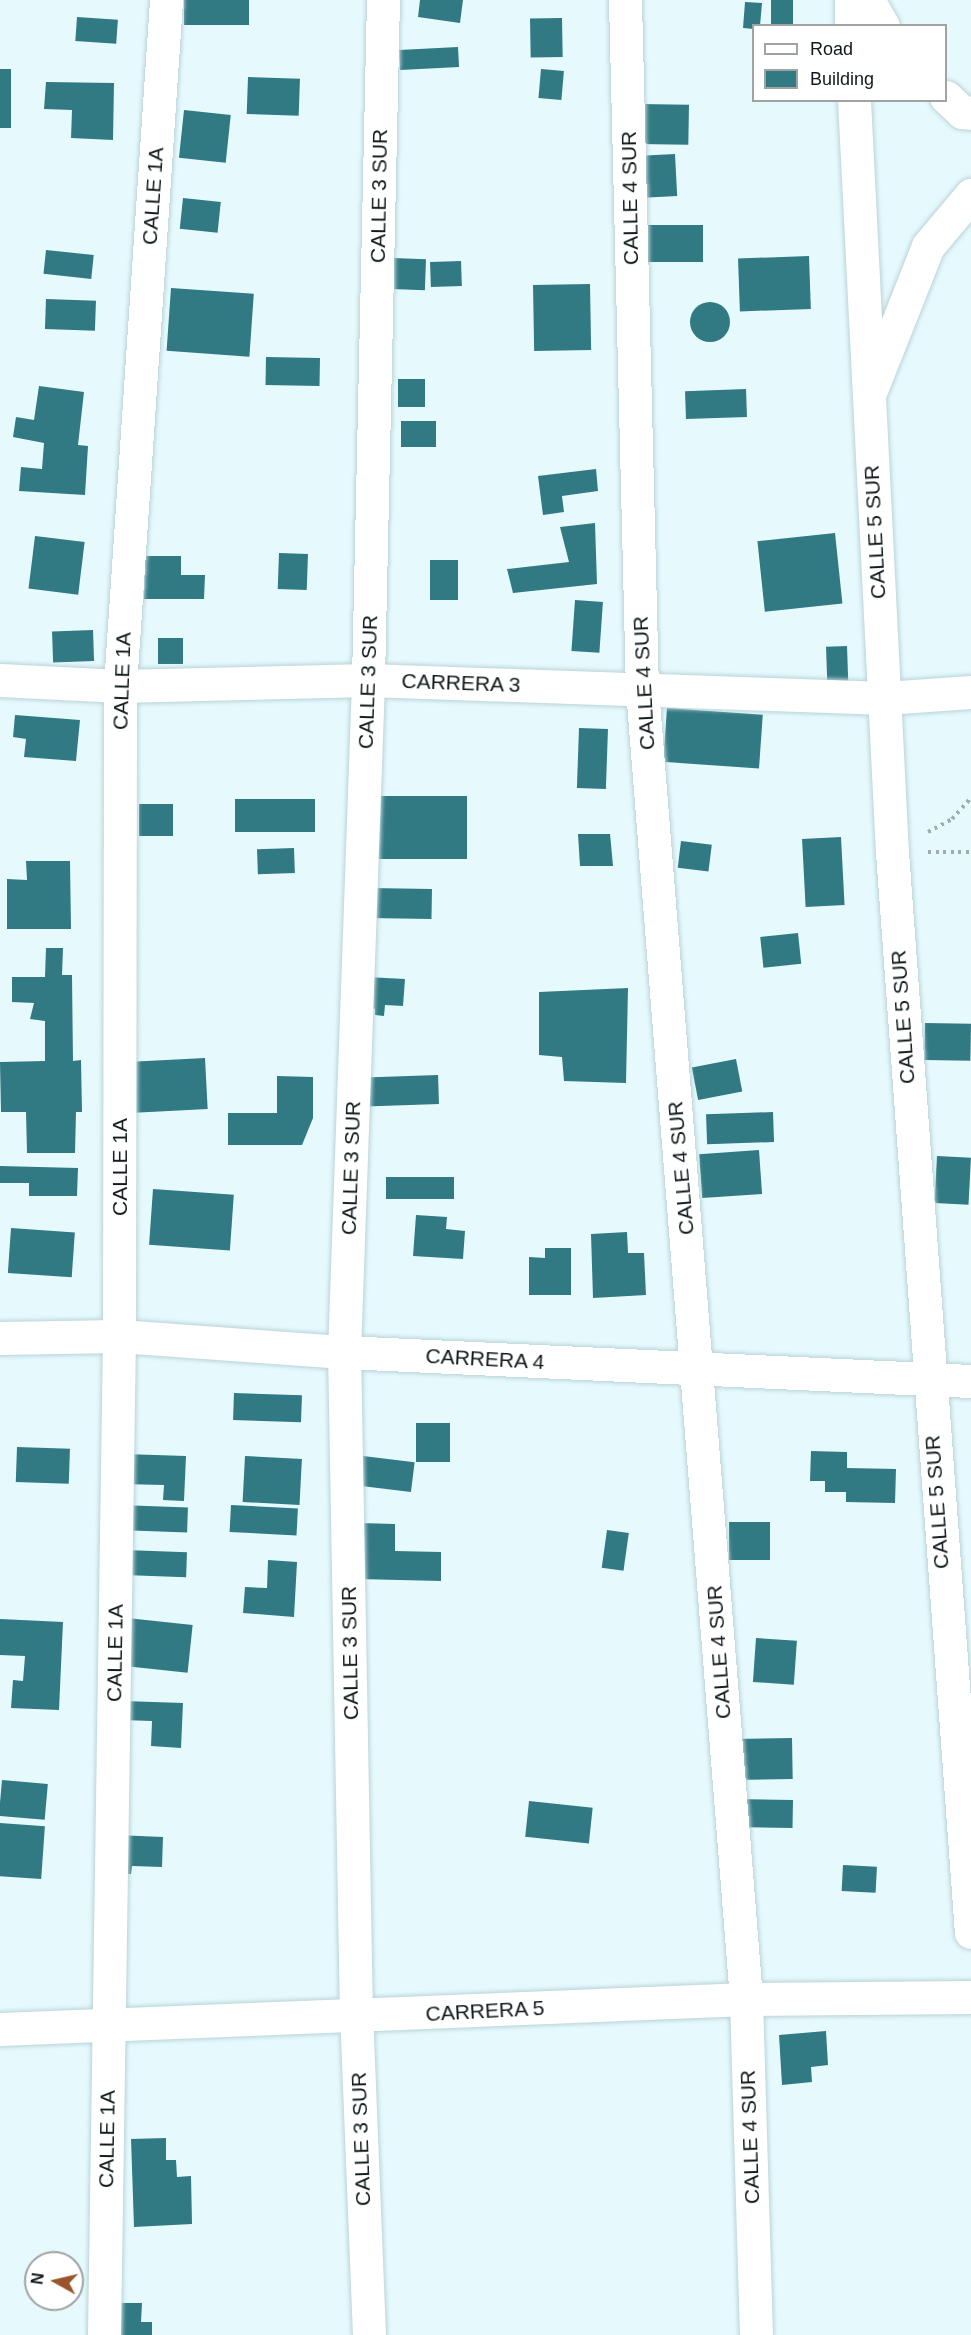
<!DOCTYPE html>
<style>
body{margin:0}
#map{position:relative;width:971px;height:2335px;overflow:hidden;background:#e6fafe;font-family:Helvetica,sans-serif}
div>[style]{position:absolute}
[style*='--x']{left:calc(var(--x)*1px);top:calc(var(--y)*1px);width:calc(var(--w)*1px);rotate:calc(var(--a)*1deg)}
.building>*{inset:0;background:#317983;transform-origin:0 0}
.round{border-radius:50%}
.path>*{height:4px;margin-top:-2px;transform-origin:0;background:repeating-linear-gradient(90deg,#9cacb0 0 3px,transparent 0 7.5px)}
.roads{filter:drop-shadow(0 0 2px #bad3d7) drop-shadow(0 0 2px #bad3d7)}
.minor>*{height:33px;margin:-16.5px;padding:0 16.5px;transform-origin:16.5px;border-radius:16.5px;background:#fff}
span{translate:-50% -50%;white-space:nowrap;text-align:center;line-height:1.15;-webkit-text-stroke:6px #fff;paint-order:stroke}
.street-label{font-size:21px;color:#10191b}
.legend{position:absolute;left:752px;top:24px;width:195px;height:78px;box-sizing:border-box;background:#fff;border:2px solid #9fa3a4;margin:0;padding:8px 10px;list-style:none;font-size:18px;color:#10191b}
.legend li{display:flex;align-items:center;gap:12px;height:30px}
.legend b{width:30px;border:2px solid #9fa3a4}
.north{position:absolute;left:24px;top:2251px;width:60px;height:60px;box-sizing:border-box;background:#fff;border:2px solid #9fa3a4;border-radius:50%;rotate:278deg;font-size:16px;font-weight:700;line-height:24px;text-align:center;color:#10191b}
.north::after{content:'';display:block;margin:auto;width:21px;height:27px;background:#9a542c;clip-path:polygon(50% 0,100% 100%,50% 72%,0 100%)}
</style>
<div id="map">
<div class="building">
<div style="left:184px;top:0;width:65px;height:25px"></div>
<div style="clip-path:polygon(420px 0,463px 0,460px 23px,418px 17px)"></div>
<div style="left:771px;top:0;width:22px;height:26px"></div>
<div style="clip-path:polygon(745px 2px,762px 3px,760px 26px,754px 26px,754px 29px,743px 28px)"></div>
<div style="left:77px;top:17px;width:41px;height:24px;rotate:4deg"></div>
<div style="left:562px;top:18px;width:39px;height:32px;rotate:89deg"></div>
<div style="left:458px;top:47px;width:20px;height:59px;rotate:87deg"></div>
<div style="left:0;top:69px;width:11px;height:59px"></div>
<div style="left:541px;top:69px;width:23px;height:29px;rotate:5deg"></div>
<div style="left:248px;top:77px;width:52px;height:37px;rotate:2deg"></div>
<div style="clip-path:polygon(46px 82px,114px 83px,113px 140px,71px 138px,72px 110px,44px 109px)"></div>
<div style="left:639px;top:104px;width:50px;height:40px;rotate:1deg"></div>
<div style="left:184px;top:110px;width:47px;height:48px;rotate:6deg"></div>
<div style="left:675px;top:154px;width:42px;height:39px;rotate:87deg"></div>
<div style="left:183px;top:198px;width:38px;height:31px;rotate:6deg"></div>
<div style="left:641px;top:225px;width:62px;height:37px"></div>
<div style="left:46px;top:250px;width:48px;height:24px;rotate:6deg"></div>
<div style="left:809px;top:256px;width:53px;height:71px;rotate:88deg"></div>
<div style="left:393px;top:258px;width:33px;height:31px;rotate:2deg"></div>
<div style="left:461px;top:261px;width:25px;height:31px;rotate:88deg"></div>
<div style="left:590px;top:284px;width:66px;height:57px;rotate:89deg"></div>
<div style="left:171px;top:288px;width:83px;height:63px;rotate:4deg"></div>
<div style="left:46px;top:299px;width:50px;height:30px;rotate:2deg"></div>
<div class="round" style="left:690px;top:302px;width:40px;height:40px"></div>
<div style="left:266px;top:357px;width:54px;height:28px;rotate:1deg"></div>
<div style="left:398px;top:379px;width:27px;height:28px"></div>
<div style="clip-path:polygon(39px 386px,84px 392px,78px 445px,88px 446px,85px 495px,19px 491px,21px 467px,42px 469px,44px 443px,13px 437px,16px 417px,34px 420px)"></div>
<div style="left:746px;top:389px;width:28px;height:61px;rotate:88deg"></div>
<div style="left:436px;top:421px;width:26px;height:35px;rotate:90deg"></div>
<div style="clip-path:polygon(596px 469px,598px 491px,562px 496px,564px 512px,543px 515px,538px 476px)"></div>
<div style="clip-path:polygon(595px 523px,597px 584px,513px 593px,507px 569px,569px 562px,560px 527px)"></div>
<div style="left:835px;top:533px;width:71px;height:78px;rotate:84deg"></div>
<div style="left:35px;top:536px;width:50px;height:53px;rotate:7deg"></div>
<div style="left:279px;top:553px;width:29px;height:36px;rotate:2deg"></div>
<div style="clip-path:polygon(145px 556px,181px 556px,181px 575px,205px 575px,204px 599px,144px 599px)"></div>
<div style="left:430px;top:560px;width:28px;height:40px"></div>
<div style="left:575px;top:600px;width:28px;height:51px;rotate:4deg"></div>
<div style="left:93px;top:630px;width:31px;height:41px;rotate:88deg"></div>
<div style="left:158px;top:638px;width:25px;height:26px"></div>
<div style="left:847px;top:646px;width:36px;height:21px;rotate:88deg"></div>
<div style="left:667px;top:708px;width:96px;height:54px;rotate:4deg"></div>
<div style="clip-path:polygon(15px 715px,80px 720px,76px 761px,24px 757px,26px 739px,13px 737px)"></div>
<div style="left:579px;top:728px;width:29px;height:60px;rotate:2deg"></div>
<div style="left:467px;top:796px;width:63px;height:98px;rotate:90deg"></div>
<div style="left:235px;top:799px;width:80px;height:33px"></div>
<div style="left:139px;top:804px;width:34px;height:32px"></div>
<div style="clip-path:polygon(578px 834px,610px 834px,613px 866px,580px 866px)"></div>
<div style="left:841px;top:837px;width:68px;height:39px;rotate:87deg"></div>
<div style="left:681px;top:841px;width:31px;height:27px;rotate:7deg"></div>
<div style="left:294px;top:848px;width:25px;height:37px;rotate:88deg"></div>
<div style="clip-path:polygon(26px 861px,70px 861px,71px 929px,7px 929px,7px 879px,27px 880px)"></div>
<div style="left:369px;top:888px;width:63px;height:30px;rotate:1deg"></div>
<div style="left:798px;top:933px;width:31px;height:38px;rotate:84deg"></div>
<div style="clip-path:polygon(46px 948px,63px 948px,62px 975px,72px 975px,73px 1061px,81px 1060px,82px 1112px,76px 1112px,75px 1153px,27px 1153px,26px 1112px,1px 1112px,0 1062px,45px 1061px,45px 1021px,30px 1019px,34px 1003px,12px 1002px,12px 977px,45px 977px)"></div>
<div style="clip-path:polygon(367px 977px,405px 979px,403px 1006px,385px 1005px,384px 1016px,375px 1015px,375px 1009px,365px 1002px)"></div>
<div style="clip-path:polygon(628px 988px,626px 1083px,564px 1081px,562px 1057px,539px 1055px,539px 992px)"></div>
<div style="left:925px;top:1023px;width:46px;height:37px;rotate:1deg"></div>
<div style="left:205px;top:1058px;width:51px;height:78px;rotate:87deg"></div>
<div style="left:736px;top:1059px;width:33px;height:45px;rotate:79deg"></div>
<div style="left:438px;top:1075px;width:29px;height:73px;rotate:88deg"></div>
<div style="clip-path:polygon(277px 1076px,313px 1077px,313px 1118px,302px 1145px,228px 1145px,228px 1113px,277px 1113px)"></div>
<div style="left:773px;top:1112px;width:30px;height:67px;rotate:88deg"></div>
<div style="left:759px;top:1150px;width:44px;height:60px;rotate:86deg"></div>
<div style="left:937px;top:1156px;width:34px;height:47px;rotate:3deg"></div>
<div style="clip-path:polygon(0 1166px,78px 1168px,77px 1196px,29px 1196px,29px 1183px,0 1183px)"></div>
<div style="left:386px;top:1177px;width:68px;height:22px"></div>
<div style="left:153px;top:1189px;width:81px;height:56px;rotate:4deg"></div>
<div style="clip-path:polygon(416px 1215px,447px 1217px,446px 1229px,465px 1231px,463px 1259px,413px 1256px)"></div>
<div style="left:11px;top:1228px;width:64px;height:45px;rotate:4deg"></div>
<div style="clip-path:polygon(627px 1232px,628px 1253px,644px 1253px,646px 1295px,593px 1298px,591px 1234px)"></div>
<div style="clip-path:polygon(545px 1248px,571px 1248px,571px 1295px,529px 1295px,529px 1257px,545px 1258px)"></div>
<div style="left:234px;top:1393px;width:68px;height:27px;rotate:2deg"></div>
<div style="left:416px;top:1423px;width:34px;height:39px"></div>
<div style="left:17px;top:1447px;width:53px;height:35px;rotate:2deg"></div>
<div style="clip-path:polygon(811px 1451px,847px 1452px,847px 1468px,896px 1469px,895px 1503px,846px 1502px,846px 1492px,825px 1492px,825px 1481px,810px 1481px)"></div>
<div style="clip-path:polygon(124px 1454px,186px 1456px,184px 1501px,163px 1500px,164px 1485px,122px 1484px)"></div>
<div style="left:245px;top:1456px;width:57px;height:46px;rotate:3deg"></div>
<div style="left:363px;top:1456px;width:52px;height:30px;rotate:7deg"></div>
<div style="left:119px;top:1505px;width:69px;height:25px;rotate:2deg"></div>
<div style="left:231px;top:1505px;width:67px;height:27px;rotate:3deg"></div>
<div style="left:729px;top:1522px;width:41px;height:38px"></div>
<div style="clip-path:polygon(359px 1523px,395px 1524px,395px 1551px,441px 1552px,441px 1581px,358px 1579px)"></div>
<div style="left:607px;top:1530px;width:22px;height:38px;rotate:8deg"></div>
<div style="left:125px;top:1550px;width:62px;height:25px;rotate:2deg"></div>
<div style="clip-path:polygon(268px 1560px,297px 1562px,294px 1617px,243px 1613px,245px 1587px,267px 1588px)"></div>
<div style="left:127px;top:1618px;width:66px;height:48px;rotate:6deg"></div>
<div style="clip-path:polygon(0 1619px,63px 1622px,59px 1710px,11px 1708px,13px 1680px,23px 1681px,25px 1656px,0 1655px)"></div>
<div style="left:756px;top:1638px;width:41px;height:44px;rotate:4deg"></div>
<div style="clip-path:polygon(123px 1701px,183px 1703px,181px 1748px,151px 1746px,152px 1721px,122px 1720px)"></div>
<div style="left:792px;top:1738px;width:41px;height:57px;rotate:89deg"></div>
<div style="left:2px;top:1780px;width:46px;height:36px;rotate:5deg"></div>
<div style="left:734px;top:1799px;width:59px;height:28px;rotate:1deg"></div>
<div style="left:529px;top:1801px;width:64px;height:36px;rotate:6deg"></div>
<div style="left:0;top:1823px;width:45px;height:53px;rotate:4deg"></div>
<div style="clip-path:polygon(116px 1835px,163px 1837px,162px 1867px,132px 1866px,131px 1874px,115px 1874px)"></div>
<div style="left:843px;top:1865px;width:34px;height:26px;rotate:3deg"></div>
<div style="clip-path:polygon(826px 2031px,828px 2065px,811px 2067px,812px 2082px,782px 2085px,779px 2035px)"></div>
<div style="clip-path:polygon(166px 2138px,166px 2160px,176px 2160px,177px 2177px,191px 2176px,192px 2224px,134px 2227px,131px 2139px)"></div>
<div style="clip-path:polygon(108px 2303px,142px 2303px,141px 2322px,152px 2322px,152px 2335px,107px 2335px)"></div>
</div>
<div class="path">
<div style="--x:928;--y:832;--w:27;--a:-28"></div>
<div style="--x:952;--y:819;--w:28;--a:-48"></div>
<div style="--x:928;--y:852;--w:43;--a:0"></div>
</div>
<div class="roads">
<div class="minor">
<div style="--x:625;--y:0;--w:689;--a:88.59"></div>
<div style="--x:642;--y:689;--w:1314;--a:85.46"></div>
<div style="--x:746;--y:1999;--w:336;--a:88.3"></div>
<div style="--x:851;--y:0;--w:26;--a:90"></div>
<div style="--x:868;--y:0;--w:30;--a:60"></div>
<div style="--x:946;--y:97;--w:22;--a:43"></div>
<div style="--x:962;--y:112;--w:9;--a:6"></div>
<div style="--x:854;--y:100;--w:753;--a:87.11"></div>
<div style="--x:892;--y:852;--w:1083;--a:85.82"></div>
<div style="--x:871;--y:390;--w:155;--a:-68.4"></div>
<div style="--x:928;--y:246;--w:67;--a:-49.9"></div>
<div style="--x:0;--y:680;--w:120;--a:2.9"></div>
<div style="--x:120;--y:686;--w:248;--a:-1.4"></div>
<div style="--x:368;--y:680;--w:517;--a:1.99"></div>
<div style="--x:885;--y:698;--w:86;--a:-4"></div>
<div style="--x:0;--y:1338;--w:119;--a:-1"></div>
<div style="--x:119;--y:1336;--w:226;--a:4.1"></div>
<div style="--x:344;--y:1352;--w:628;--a:2.65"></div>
<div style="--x:0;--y:2029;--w:747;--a:-2.3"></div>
<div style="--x:746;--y:1999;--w:225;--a:-0.5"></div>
<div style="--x:104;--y:2335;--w:999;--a:-89.14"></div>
<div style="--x:119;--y:1336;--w:650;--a:-89.91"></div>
<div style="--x:120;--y:686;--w:688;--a:-86.16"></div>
<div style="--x:369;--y:2335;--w:318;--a:-92.3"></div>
<div style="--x:356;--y:2017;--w:665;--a:-91.03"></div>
<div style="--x:344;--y:1352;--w:672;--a:-87.95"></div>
<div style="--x:368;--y:680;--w:680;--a:-88.74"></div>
</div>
</div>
<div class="street-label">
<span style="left:153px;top:196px;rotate:-86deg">CALLE 1A</span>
<span style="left:379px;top:196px;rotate:-89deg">CALLE 3 SUR</span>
<span style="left:630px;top:198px;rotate:-91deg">CALLE 4 SUR</span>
<span style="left:875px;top:532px;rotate:-93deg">CALLE 5 SUR</span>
<span style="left:122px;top:681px;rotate:-88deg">CALLE 1A</span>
<span style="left:368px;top:682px;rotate:-88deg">CALLE 3 SUR</span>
<span style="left:461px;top:683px;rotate:2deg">CARRERA 3</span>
<span style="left:644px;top:683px;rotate:-93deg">CALLE 4 SUR</span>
<span style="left:903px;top:1017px;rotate:-94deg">CALLE 5 SUR</span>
<span style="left:120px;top:1167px;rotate:-90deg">CALLE 1A</span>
<span style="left:351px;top:1168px;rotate:-88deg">CALLE 3 SUR</span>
<span style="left:681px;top:1168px;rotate:-95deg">CALLE 4 SUR</span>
<span style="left:485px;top:1359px;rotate:3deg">CARRERA 4</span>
<span style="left:937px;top:1502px;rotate:-94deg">CALLE 5 SUR</span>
<span style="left:719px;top:1652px;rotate:-94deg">CALLE 4 SUR</span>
<span style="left:115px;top:1653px;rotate:-89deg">CALLE 1A</span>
<span style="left:350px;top:1653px;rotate:-91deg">CALLE 3 SUR</span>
<span style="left:485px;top:2011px;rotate:-3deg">CARRERA 5</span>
<span style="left:750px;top:2137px;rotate:-92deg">CALLE 4 SUR</span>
<span style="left:107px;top:2139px;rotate:-89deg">CALLE 1A</span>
<span style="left:361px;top:2139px;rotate:-92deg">CALLE 3 SUR</span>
</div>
<ul class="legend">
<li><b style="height:8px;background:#fff"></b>Road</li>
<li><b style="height:16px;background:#317983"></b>Building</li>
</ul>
<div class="north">N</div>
</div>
